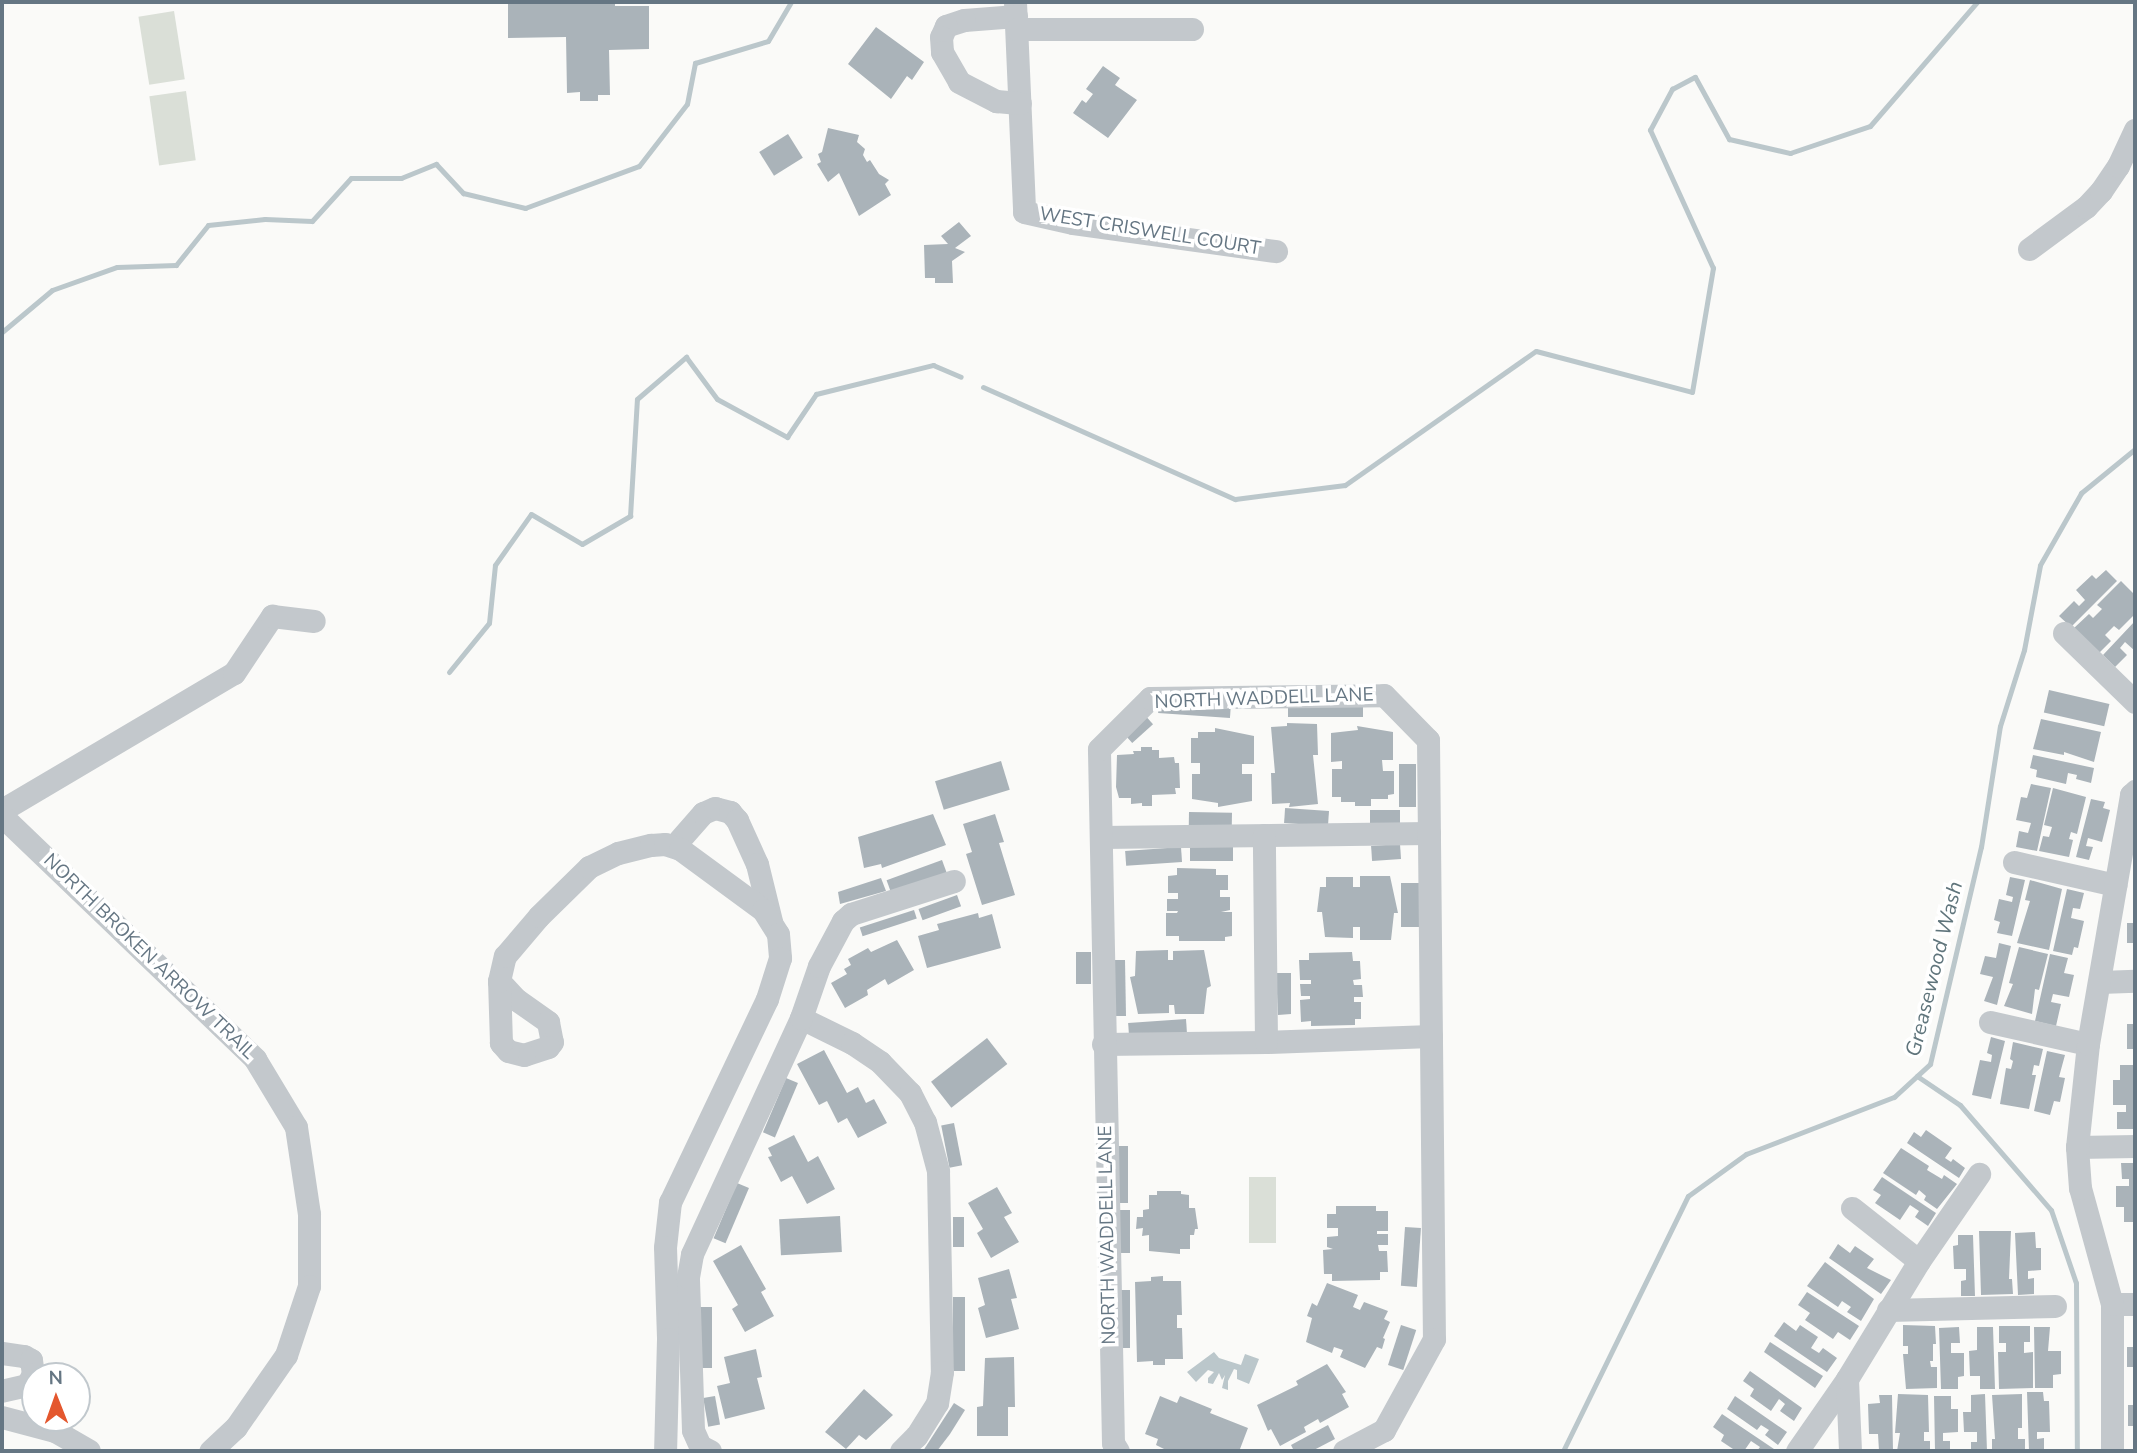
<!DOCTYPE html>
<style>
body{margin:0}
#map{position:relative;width:2137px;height:1453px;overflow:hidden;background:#fafaf8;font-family:"Nunito Sans",sans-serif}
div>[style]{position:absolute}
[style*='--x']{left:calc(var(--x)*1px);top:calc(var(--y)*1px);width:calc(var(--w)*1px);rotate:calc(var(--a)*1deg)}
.green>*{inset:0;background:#dadfd7;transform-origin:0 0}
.water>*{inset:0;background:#bbc7cb}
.stream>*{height:5px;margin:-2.5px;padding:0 2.5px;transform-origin:2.5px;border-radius:2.5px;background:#bbc7cb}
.building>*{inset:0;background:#aab3b9;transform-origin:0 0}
.minor>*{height:23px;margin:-11.5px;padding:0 11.5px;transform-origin:11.5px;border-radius:11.5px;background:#c3c8cc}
span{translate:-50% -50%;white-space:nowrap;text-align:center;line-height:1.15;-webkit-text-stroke:7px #fff;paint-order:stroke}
.street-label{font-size:19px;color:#657683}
.water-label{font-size:21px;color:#60757c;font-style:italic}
.frame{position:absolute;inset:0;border:4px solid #657683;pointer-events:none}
.north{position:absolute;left:21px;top:1362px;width:70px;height:70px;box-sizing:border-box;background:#fff;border:2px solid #c1c8cd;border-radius:50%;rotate:359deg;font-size:19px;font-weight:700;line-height:28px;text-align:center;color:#657683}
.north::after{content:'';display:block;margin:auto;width:24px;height:32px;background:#e4572e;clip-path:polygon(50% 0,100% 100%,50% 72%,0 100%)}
</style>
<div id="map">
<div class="green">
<div style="left:174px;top:11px;width:69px;height:36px;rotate:81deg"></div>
<div style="left:186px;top:91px;width:70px;height:37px;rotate:82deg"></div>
<div style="left:1249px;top:1177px;width:27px;height:66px"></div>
</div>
<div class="water">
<div style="clip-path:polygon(1214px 1352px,1219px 1358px,1241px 1365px,1245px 1354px,1259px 1359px,1249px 1384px,1237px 1379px,1237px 1370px,1234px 1369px,1228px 1381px,1228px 1390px,1222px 1388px,1225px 1375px,1222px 1380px,1219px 1373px,1213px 1384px,1208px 1383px,1208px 1378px,1214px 1372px,1208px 1370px,1196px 1382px,1187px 1372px)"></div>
</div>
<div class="stream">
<div style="--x:2;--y:332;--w:65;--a:-40"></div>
<div style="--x:52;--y:290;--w:69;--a:-19.5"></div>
<div style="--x:117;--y:267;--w:59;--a:-1.9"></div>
<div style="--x:176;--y:265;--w:51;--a:-51.3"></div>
<div style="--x:208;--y:225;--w:57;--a:-6"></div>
<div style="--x:265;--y:219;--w:47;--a:2.4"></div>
<div style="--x:312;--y:221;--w:58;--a:-47.8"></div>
<div style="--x:351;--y:178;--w:50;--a:0"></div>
<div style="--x:401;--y:178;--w:38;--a:-22"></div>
<div style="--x:436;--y:164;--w:40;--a:47"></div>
<div style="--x:463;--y:193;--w:64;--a:13.6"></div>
<div style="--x:525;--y:208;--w:121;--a:-20.2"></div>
<div style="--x:639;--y:166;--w:78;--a:-52.3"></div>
<div style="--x:687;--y:104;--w:42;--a:-79"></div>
<div style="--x:695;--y:63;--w:76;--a:-16.8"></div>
<div style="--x:768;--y:41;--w:45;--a:-59.5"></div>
<div style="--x:983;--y:387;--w:276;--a:24"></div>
<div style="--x:1235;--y:499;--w:111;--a:-7.3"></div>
<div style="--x:1345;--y:485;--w:233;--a:-35.1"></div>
<div style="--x:1536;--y:351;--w:161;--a:14.7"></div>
<div style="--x:1692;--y:392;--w:126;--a:-80.4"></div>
<div style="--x:1713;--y:268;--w:152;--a:-114.5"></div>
<div style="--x:1650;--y:130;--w:47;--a:-61.8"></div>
<div style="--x:1672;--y:89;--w:26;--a:-28"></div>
<div style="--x:1695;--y:77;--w:71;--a:61.3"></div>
<div style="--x:1729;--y:139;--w:63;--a:12.9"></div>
<div style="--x:1790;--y:153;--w:84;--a:-18.6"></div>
<div style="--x:1870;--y:126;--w:164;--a:-49.2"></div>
<div style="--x:449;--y:672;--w:63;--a:-50.8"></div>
<div style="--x:489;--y:623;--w:58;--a:-84.1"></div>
<div style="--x:495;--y:565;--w:62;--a:-54.8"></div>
<div style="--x:531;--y:514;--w:59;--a:30.5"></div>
<div style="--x:582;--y:544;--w:56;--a:-30.3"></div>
<div style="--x:630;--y:516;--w:117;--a:-86.6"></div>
<div style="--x:637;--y:399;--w:65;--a:-40.6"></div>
<div style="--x:686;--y:357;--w:52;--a:53.6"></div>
<div style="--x:717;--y:399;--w:80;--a:28.5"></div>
<div style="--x:787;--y:437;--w:52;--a:-56"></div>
<div style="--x:816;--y:394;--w:121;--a:-13.9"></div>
<div style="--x:933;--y:365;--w:30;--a:23"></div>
<div style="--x:1917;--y:1076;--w:52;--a:34"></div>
<div style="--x:1960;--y:1105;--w:139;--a:49.1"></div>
<div style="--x:2051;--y:1210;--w:77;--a:71.1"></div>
<div style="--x:2076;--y:1283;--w:168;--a:89.7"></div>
<div style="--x:1563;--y:1451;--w:284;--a:-63.9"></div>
<div style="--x:1688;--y:1196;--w:72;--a:-35.9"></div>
<div style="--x:1746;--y:1154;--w:159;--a:-21.1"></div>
<div style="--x:1894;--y:1097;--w:49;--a:-42.5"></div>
<div style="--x:1930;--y:1064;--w:223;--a:-76.8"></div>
<div style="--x:1981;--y:847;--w:122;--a:-81.1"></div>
<div style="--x:2000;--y:726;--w:80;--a:-72.5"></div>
<div style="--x:2024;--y:650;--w:86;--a:-79.3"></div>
<div style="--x:2040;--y:565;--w:83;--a:-60.3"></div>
<div style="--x:2081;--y:493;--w:70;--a:-39.2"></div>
</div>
<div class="building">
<div style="clip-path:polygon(508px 2px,615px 2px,615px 6px,649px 6px,649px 49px,609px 50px,610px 95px,598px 95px,598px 101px,580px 101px,580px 92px,567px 93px,566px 37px,508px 38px)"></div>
<div style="clip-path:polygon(876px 27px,924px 62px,912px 80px,907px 76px,891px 99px,848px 64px)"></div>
<div style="clip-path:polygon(1103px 66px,1120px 78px,1115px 85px,1137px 100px,1108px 138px,1073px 113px,1082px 100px,1086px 103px,1093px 94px,1086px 89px)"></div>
<div style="clip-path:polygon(828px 128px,859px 135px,857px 142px,865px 149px,863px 155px,867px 162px,870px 160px,879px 174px,889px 180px,885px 184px,891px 195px,859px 216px,839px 173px,828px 182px,817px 164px,821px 162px,818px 154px,822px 152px)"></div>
<div style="left:788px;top:134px;width:28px;height:34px;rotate:58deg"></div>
<div style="clip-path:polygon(959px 222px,971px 236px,955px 248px,965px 252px,952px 261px,953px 283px,935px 283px,935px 278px,925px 278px,924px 245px,948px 244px,941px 236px)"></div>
<div style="clip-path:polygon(2106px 570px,2117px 581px,2071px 627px,2059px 616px,2074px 601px,2079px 606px,2085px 600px,2076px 590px,2092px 575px,2096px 579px)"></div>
<div style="clip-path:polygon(2121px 581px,2135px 595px,2135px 614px,2119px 630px,2114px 626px,2105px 635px,2111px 641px,2099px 653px,2074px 628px,2089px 614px,2093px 618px,2102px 609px,2097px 605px)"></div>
<div style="clip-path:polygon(2135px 621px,2135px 651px,2125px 642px,2120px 648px,2127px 655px,2115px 667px,2103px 655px)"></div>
<div style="left:2049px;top:690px;width:62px;height:23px;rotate:13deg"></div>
<div style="left:1363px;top:701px;width:16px;height:75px;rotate:90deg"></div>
<div style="left:1231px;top:703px;width:15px;height:72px;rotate:94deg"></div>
<div style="left:1143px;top:713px;width:15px;height:28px;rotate:48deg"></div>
<div style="clip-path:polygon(2041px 719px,2101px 732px,2094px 762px,2064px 752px,2064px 755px,2033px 749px)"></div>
<div style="clip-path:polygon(1287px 723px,1317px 724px,1318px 755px,1313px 755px,1318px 804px,1289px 807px,1290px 803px,1272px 804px,1271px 773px,1275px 773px,1271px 727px,1287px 726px)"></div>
<div style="clip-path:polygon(1357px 726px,1393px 732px,1393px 760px,1382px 760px,1383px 771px,1394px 771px,1394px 794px,1388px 795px,1388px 799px,1371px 799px,1371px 806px,1355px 806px,1355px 802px,1341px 802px,1341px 797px,1332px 797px,1332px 769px,1342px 769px,1342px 761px,1331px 762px,1331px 733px,1358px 730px)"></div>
<div style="clip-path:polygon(1215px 728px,1254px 736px,1254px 764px,1242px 764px,1242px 774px,1252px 774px,1252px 801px,1218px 807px,1218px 803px,1192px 799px,1192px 774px,1200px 774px,1200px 763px,1191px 763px,1191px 738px,1198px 738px,1198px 732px,1215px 732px)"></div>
<div style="clip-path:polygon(1141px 747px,1152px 747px,1152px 750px,1159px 750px,1159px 758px,1174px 757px,1175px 763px,1179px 763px,1180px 788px,1175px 788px,1176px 794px,1152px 795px,1152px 806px,1142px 806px,1142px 803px,1131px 804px,1131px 798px,1119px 798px,1116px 787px,1117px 755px,1134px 754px,1133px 751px,1141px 751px)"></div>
<div style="clip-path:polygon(2033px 755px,2094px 768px,2091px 783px,2076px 779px,2077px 775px,2068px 773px,2066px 784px,2036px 777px,2037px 770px,2030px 768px)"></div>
<div style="left:1001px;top:761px;width:30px;height:69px;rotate:73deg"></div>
<div style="left:1399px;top:764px;width:17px;height:43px"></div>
<div style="clip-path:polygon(2031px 784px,2051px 788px,2037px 851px,2016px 847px,2019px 831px,2028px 833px,2031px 823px,2016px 820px,2021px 797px,2027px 798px)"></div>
<div style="clip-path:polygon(2053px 788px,2086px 797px,2077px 834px,2071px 832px,2069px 839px,2073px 840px,2069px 857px,2039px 851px,2043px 836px,2049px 837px,2052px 827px,2044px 825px)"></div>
<div style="clip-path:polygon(2091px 799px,2105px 802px,2103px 808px,2110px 810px,2102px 842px,2088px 838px,2086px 846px,2093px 847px,2089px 860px,2076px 857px)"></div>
<div style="left:1400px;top:810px;width:15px;height:30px;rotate:90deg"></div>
<div style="left:1329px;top:811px;width:15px;height:44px;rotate:94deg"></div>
<div style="left:1189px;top:812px;width:43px;height:14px;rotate:1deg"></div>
<div style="clip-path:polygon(933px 814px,946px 845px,882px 868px,881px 864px,864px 868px,858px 837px)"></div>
<div style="clip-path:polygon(995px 814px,1004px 842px,999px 843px,1015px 895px,982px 905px,966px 854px,972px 852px,963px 824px)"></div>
<div style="left:1400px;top:844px;width:15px;height:29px;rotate:86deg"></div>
<div style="left:1233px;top:846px;width:15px;height:43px;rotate:90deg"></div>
<div style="left:1181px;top:847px;width:15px;height:56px;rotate:86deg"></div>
<div style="left:942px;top:860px;width:15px;height:59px;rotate:70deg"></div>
<div style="clip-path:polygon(1177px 868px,1216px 869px,1216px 875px,1228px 875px,1228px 890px,1220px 890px,1220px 897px,1230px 897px,1230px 910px,1221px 912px,1232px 912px,1232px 936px,1225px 937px,1225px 941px,1179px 941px,1179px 936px,1166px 936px,1166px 913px,1177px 913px,1178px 911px,1167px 911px,1167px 899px,1178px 899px,1178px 893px,1168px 893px,1168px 876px,1177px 875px)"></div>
<div style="clip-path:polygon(1360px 876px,1390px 876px,1398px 913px,1394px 913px,1391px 940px,1360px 940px,1360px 927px,1353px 927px,1353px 938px,1325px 937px,1322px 912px,1317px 912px,1320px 887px,1326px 887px,1326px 877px,1353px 877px,1353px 887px,1360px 887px)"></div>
<div style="clip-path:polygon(2010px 877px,2025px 880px,2012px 936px,1997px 933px,2000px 922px,1994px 920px,1999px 899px,2012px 902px,2013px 897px,2006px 895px)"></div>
<div style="clip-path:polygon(881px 878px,886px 891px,840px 904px,838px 892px)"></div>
<div style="clip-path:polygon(2030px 880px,2062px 889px,2049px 950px,2017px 943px,2030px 901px,2025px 900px)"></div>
<div style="left:1401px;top:883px;width:18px;height:44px"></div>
<div style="clip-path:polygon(2067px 889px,2084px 893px,2080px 909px,2073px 908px,2071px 918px,2084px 921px,2078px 948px,2074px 947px,2072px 955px,2053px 951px)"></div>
<div style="left:957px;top:895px;width:12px;height:41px;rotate:70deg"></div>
<div style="left:914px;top:910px;width:9px;height:57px;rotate:72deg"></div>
<div style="clip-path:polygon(978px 913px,979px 918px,992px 914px,1001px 948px,927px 968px,918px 936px,939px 930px,937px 924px)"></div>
<div style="left:2127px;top:923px;width:8px;height:20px"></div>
<div style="clip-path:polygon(897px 940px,914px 970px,888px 985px,885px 979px,867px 990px,868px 995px,845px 1008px,831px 983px,847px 974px,844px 969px,851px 965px,848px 959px,868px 948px,871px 952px)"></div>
<div style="clip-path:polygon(1999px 943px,2011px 946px,1997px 1005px,1984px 1001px,1993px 977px,1980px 974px,1985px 956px,1996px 958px)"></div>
<div style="clip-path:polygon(2019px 947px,2048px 954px,2039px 990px,2035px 989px,2032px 1014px,2004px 1006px,2013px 984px,2009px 983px)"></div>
<div style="clip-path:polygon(1168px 950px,1168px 960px,1173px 960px,1173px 951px,1204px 950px,1211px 986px,1207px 988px,1204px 1014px,1175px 1014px,1174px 1005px,1169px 1005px,1169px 1013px,1138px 1014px,1130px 977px,1135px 976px,1136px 951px)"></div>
<div style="left:1076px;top:952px;width:15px;height:32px"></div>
<div style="clip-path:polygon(1352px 952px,1353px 961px,1360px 961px,1361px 979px,1353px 980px,1354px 985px,1362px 985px,1363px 997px,1354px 997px,1354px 1002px,1361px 1002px,1361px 1019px,1355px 1019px,1355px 1025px,1311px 1026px,1311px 1021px,1301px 1022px,1300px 1000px,1310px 999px,1310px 996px,1301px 996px,1300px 984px,1311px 984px,1311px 980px,1300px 980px,1299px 960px,1309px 960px,1309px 953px)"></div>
<div style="clip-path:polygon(2050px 954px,2068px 958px,2064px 973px,2074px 975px,2069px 997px,2053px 994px,2051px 1002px,2061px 1004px,2056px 1026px,2035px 1021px)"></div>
<div style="clip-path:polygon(1113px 960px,1125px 960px,1126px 1016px,1112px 1016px)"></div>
<div style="clip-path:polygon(1276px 973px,1291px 973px,1291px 1014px,1278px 1015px)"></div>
<div style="left:1186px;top:1019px;width:14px;height:58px;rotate:86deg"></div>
<div style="left:2127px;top:1024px;width:8px;height:25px"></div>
<div style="clip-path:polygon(1991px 1037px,2005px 1041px,1991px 1099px,1972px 1095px,1980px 1060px,1991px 1062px,1992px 1055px,1987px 1053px)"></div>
<div style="left:987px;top:1038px;width:33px;height:71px;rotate:52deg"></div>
<div style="clip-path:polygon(2013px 1042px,2043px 1049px,2039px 1066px,2034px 1065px,2032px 1075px,2036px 1075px,2029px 1109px,2000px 1104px,2006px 1068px,2011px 1069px,2013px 1061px,2010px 1059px)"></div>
<div style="clip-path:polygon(824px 1050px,847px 1093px,858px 1087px,866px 1103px,874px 1099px,887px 1123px,858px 1138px,847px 1118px,838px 1123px,827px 1101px,819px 1105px,797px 1064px)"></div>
<div style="clip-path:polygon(2047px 1051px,2065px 1055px,2059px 1077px,2065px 1078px,2060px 1102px,2054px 1101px,2050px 1115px,2034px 1111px)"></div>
<div style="clip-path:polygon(2120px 1065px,2135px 1065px,2135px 1129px,2117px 1129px,2117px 1112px,2126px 1112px,2126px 1105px,2113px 1105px,2113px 1080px,2120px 1080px)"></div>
<div style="left:786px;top:1078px;width:13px;height:59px;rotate:23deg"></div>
<div style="left:954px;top:1123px;width:43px;height:13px;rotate:79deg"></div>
<div style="clip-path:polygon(1926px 1130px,1952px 1148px,1945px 1158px,1951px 1162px,1953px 1159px,1965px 1168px,1959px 1178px,1907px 1143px,1914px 1132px,1921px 1137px)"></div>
<div style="clip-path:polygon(794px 1135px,808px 1162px,818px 1156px,835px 1189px,807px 1204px,792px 1176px,781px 1182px,768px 1157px,772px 1156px,768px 1148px)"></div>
<div style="left:1113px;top:1146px;width:15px;height:57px"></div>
<div style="clip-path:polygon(1901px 1148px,1929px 1166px,1927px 1170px,1942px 1179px,1944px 1175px,1957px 1184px,1937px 1209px,1924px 1200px,1926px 1196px,1919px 1190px,1916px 1195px,1883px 1173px)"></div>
<div style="clip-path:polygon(2121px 1163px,2135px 1163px,2135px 1222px,2124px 1222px,2124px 1207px,2116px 1207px,2116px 1186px,2129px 1186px,2129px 1179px,2122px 1179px)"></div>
<div style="clip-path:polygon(1882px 1177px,1936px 1213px,1928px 1226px,1915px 1217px,1919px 1211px,1910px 1205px,1900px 1220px,1875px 1203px,1881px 1195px,1873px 1190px)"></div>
<div style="left:737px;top:1183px;width:13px;height:60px;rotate:23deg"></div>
<div style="clip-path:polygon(997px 1187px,1012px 1213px,1004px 1217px,1019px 1242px,991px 1258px,977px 1233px,983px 1229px,968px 1203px)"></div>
<div style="clip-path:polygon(1157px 1191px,1181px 1191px,1181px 1194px,1189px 1195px,1189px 1208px,1195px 1208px,1198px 1229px,1195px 1229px,1194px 1235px,1190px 1235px,1190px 1249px,1180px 1249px,1180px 1254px,1149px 1251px,1149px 1235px,1142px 1236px,1143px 1228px,1136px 1229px,1137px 1217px,1143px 1217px,1143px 1210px,1149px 1209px,1149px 1195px,1157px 1195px)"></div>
<div style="clip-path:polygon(1336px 1206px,1376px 1206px,1376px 1211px,1388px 1211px,1388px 1231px,1377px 1231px,1377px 1234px,1388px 1234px,1388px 1245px,1378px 1245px,1379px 1251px,1387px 1251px,1388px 1272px,1380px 1272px,1380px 1280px,1332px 1281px,1332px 1274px,1324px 1274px,1323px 1250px,1333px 1249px,1327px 1247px,1327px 1237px,1338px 1236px,1338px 1228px,1327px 1228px,1327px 1214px,1336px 1214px)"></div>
<div style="left:1130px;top:1210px;width:43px;height:15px;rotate:90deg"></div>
<div style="left:840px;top:1216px;width:36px;height:61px;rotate:87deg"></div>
<div style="left:953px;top:1217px;width:11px;height:30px"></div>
<div style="left:1405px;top:1227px;width:16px;height:59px;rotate:4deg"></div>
<div style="clip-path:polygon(1979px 1231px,2011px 1231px,2009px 1279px,2012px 1279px,2013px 1294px,1981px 1295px)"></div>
<div style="clip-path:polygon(2035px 1232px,2036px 1248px,2041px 1248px,2041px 1270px,2028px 1271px,2028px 1279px,2034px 1278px,2034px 1294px,2018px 1295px,2015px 1233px)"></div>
<div style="clip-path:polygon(1958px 1235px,1973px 1235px,1975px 1296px,1961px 1296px,1961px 1281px,1966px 1280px,1966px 1269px,1954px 1269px,1953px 1246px,1958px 1245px)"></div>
<div style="clip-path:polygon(1838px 1244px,1850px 1253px,1855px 1246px,1874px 1259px,1867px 1268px,1891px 1280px,1881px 1294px,1829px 1258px)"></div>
<div style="clip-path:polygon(741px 1245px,766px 1289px,761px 1292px,774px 1316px,745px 1332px,732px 1309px,738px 1305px,713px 1261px)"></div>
<div style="clip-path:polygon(1825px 1262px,1874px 1299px,1861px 1321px,1847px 1312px,1851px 1307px,1842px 1301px,1838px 1307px,1807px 1286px)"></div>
<div style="clip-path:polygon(1009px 1269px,1017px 1298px,1011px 1299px,1019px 1329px,986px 1338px,978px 1308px,985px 1305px,978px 1278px)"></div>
<div style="clip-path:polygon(1163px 1276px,1163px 1281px,1181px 1281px,1182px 1315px,1177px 1315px,1177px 1328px,1182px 1328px,1183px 1359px,1165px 1359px,1165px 1365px,1153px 1365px,1153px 1361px,1137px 1362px,1135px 1282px,1151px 1281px,1151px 1277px)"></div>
<div style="clip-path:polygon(1327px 1283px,1358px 1295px,1353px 1307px,1360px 1310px,1364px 1302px,1388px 1311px,1384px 1319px,1390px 1322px,1383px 1338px,1385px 1339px,1382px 1349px,1377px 1347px,1365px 1368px,1340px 1357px,1343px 1350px,1334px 1347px,1332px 1353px,1306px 1342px,1312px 1318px,1307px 1316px,1312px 1303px,1317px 1306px)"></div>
<div style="left:1114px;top:1290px;width:16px;height:58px"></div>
<div style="clip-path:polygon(1807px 1292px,1859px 1326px,1850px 1340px,1838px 1332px,1833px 1339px,1805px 1320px,1810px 1313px,1798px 1305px)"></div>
<div style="left:953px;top:1297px;width:12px;height:74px"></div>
<div style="left:697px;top:1307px;width:15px;height:61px"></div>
<div style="clip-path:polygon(1784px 1322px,1796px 1331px,1800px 1325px,1818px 1337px,1811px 1348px,1819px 1353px,1823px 1348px,1837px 1358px,1827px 1372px,1774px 1336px)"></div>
<div style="left:1401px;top:1325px;width:16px;height:42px;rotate:18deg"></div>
<div style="clip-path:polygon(1903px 1325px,1935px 1326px,1936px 1344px,1933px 1344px,1933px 1361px,1930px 1361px,1931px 1367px,1937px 1367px,1937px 1388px,1906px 1389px,1903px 1354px,1908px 1354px,1908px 1346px,1903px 1346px)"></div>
<div style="clip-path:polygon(1999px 1326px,2030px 1326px,2030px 1342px,2024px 1342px,2024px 1353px,2033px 1352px,2033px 1388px,1999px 1389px,1998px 1352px,2006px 1352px,2006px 1343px,1999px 1343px)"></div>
<div style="clip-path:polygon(1959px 1327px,1960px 1343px,1951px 1343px,1951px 1353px,1964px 1353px,1964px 1376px,1958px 1377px,1958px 1389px,1941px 1389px,1939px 1328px)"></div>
<div style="clip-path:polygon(1977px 1327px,1993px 1327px,1995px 1389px,1980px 1389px,1980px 1376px,1970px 1376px,1969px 1351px,1977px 1350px)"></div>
<div style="clip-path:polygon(2034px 1327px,2050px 1327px,2048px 1351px,2061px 1351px,2061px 1374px,2053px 1375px,2053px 1388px,2035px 1388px)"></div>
<div style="clip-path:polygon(1770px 1342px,1823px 1376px,1815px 1388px,1764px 1352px)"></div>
<div style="left:2127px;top:1347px;width:8px;height:20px"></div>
<div style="clip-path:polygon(756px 1349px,762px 1377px,757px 1378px,765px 1409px,725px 1419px,717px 1386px,730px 1383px,724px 1357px)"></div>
<div style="clip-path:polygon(1014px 1357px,1015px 1407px,1008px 1407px,1008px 1436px,977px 1436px,977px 1407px,983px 1406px,985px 1358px)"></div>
<div style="clip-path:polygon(1327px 1364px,1346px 1392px,1342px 1394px,1349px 1407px,1320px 1423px,1318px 1419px,1304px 1427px,1306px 1432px,1280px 1446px,1271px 1429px,1268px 1431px,1257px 1405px,1298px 1385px,1296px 1381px)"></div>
<div style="clip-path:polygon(1750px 1371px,1802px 1408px,1794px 1421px,1780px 1411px,1785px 1404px,1779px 1399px,1771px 1411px,1750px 1396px,1754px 1389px,1743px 1381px)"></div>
<div style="clip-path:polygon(864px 1389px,893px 1415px,866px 1440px,859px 1435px,846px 1449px,825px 1432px)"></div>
<div style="clip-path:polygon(2027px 1392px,2043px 1392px,2044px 1401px,2049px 1401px,2050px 1432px,2037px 1432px,2037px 1439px,2044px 1438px,2044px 1451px,2029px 1451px)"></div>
<div style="clip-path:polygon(1898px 1394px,1928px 1395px,1929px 1432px,1924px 1432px,1924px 1441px,1930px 1441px,1930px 1451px,1897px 1451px,1900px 1433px,1895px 1433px)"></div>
<div style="clip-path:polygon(1985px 1394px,1987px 1451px,1971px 1451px,1971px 1442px,1977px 1442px,1977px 1432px,1964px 1432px,1963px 1412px,1971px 1412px,1971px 1395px)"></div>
<div style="clip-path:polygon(2022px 1394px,2022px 1428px,2018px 1428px,2018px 1439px,2025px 1439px,2025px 1451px,1992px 1451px,1992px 1439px,1995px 1439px,1992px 1395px)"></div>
<div style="clip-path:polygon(1879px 1395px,1892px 1395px,1893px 1451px,1879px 1451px,1878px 1434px,1869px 1434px,1868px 1404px,1880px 1403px)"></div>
<div style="left:715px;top:1396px;width:29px;height:12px;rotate:80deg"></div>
<div style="clip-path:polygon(1160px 1396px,1177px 1403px,1180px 1396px,1212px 1409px,1210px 1413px,1248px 1428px,1240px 1449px,1245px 1451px,1168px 1451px,1156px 1445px,1158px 1439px,1145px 1434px)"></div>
<div style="clip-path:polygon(1735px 1396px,1787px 1432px,1778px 1445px,1765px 1435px,1769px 1430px,1761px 1425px,1757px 1430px,1727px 1409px)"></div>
<div style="clip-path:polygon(1934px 1396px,1951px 1396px,1951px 1409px,1958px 1409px,1958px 1432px,1943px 1433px,1943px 1441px,1950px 1441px,1950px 1451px,1935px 1451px)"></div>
<div style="clip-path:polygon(954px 1403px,965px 1410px,950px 1434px,937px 1451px,923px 1451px)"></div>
<div style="left:2128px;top:1405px;width:7px;height:21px"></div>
<div style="clip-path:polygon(1722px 1414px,1774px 1449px,1773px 1451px,1757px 1451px,1760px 1447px,1751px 1441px,1744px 1451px,1736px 1451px,1721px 1441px,1724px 1435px,1713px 1427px)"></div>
<div style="clip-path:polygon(1328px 1425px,1335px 1439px,1312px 1451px,1294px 1451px,1291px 1445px)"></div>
</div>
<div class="minor">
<div style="--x:1015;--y:2;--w:210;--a:87.5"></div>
<div style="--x:1024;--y:212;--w:50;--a:12.7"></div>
<div style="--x:1073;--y:223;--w:205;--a:7.9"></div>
<div style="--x:1016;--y:16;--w:52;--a:175.6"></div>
<div style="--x:964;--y:20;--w:19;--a:162"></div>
<div style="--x:946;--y:26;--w:12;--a:114"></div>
<div style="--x:941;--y:37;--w:15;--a:86"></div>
<div style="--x:942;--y:52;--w:34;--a:60"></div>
<div style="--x:959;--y:82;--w:42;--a:27.2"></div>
<div style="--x:996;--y:101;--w:24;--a:5"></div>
<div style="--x:1017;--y:29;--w:175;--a:0"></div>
<div style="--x:2029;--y:249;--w:71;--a:-36.4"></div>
<div style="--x:2086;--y:207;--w:22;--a:-47"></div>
<div style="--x:2101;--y:191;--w:30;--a:-56"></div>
<div style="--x:2118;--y:166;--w:40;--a:-65"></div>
<div style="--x:2064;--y:633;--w:99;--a:44.2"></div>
<div style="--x:2;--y:810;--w:269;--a:-30.6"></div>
<div style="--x:234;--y:673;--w:69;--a:-56.3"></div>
<div style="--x:272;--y:616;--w:42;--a:6.8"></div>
<div style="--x:2;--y:816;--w:351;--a:43.8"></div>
<div style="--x:255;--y:1059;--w:79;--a:58.9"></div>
<div style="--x:296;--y:1127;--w:88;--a:81.5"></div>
<div style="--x:309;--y:1214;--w:72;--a:90"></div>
<div style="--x:309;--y:1286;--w:73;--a:108.4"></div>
<div style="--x:286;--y:1355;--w:88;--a:124.8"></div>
<div style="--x:236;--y:1427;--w:35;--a:137"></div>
<div style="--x:1101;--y:837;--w:328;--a:-0.7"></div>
<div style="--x:674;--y:846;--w:44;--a:-48.7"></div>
<div style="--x:703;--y:813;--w:13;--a:-23"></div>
<div style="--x:715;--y:808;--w:16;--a:15"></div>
<div style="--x:730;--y:812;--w:11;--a:49"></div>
<div style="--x:737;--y:820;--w:48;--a:65.6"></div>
<div style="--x:757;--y:864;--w:59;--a:76.2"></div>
<div style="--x:2014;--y:862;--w:104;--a:12.8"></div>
<div style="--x:499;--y:981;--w:26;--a:47"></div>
<div style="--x:517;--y:1000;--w:38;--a:35"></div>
<div style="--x:548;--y:1022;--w:20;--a:79"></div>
<div style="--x:552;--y:1042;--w:6;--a:129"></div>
<div style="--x:548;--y:1047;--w:25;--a:162"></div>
<div style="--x:524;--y:1055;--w:16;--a:-166"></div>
<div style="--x:508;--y:1051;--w:11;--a:-131"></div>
<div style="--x:501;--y:1043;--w:62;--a:-91.8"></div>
<div style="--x:499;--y:981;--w:26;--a:-77"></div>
<div style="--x:505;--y:956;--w:52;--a:-49.6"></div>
<div style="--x:539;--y:916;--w:70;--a:-44.4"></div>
<div style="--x:589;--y:867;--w:32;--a:-26"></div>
<div style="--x:618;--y:853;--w:34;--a:-14"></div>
<div style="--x:651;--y:845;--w:14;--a:-4"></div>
<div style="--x:665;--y:844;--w:16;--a:18"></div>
<div style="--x:680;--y:849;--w:103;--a:36.3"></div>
<div style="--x:763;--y:910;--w:28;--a:58"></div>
<div style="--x:778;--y:934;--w:24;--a:85"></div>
<div style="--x:780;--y:958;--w:43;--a:107.6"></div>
<div style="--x:767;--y:999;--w:225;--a:115.5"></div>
<div style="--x:670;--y:1202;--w:45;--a:96.3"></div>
<div style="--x:665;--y:1247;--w:92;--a:88.1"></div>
<div style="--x:668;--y:1339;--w:112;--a:91.5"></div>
<div style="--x:2100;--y:982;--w:35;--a:-2"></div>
<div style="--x:801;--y:1018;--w:57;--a:26.1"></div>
<div style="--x:852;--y:1043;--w:34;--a:34"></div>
<div style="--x:880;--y:1062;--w:43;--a:45.9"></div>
<div style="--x:910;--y:1093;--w:33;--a:63"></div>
<div style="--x:925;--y:1122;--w:51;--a:75.1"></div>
<div style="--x:938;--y:1171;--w:201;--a:88.9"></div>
<div style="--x:942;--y:1372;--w:31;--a:99"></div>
<div style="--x:937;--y:1403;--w:39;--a:122"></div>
<div style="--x:916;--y:1436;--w:21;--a:135"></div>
<div style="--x:1990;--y:1022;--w:100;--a:12.7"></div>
<div style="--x:1266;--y:1042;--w:165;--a:-2.1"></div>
<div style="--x:1103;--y:1044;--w:163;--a:-0.7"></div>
<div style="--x:1266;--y:1042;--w:207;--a:-90.6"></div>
<div style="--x:2077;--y:1147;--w:58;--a:-1"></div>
<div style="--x:1852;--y:1208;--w:85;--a:38.3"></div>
<div style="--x:2112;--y:1304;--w:23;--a:0"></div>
<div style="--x:1888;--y:1310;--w:167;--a:-1.4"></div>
<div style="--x:2;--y:1353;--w:22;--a:8"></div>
<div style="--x:24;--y:1356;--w:8;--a:30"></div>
<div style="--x:31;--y:1360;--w:14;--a:82"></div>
<div style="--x:33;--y:1374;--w:13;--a:119"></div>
<div style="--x:27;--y:1385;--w:26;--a:167"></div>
<div style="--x:2;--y:1417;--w:55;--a:14.8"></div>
<div style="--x:55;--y:1431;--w:39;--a:30"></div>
<div style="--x:710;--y:1451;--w:11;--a:-153"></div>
<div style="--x:700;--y:1446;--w:17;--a:-114"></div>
<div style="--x:693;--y:1430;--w:153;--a:-91.9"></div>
<div style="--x:688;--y:1277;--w:23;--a:-80"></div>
<div style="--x:692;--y:1254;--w:260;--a:-65.2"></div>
<div style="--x:801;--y:1018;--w:55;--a:-70.9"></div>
<div style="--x:819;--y:966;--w:51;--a:-61.9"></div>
<div style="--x:843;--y:921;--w:11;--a:-41"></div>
<div style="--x:851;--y:914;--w:108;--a:-17.8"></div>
<div style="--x:1118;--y:1451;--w:9;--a:-122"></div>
<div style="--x:1113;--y:1443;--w:694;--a:-91.16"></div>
<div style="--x:1099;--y:749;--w:72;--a:-45"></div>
<div style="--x:1150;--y:698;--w:234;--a:-0.7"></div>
<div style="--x:1384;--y:695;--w:63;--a:45.6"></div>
<div style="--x:1428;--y:740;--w:599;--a:89.43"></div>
<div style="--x:1434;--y:1339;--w:104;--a:118.8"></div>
<div style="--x:1384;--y:1430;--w:45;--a:152.3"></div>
<div style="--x:1797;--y:1451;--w:88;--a:-55.2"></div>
<div style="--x:1850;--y:1451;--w:72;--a:-92.4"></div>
<div style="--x:1847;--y:1379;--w:138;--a:-58.6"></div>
<div style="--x:1919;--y:1261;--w:106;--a:-55.4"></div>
<div style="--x:2112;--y:1451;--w:147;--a:-90"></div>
<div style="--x:2112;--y:1304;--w:120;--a:-105.4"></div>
<div style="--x:2080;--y:1188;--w:41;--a:-94.2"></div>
<div style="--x:2077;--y:1147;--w:104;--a:-83.9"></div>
<div style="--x:2088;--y:1044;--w:253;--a:-80.2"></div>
<div style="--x:2131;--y:795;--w:6;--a:-45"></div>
</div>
<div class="street-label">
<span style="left:1150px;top:232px;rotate:9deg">WEST CRISWELL COURT</span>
<span style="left:1264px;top:699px;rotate:-2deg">NORTH WADDELL LANE</span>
<span style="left:149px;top:957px;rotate:44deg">NORTH BROKEN ARROW TRAIL</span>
<span style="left:1108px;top:1235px;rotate:-91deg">NORTH WADDELL LANE</span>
</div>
<div class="water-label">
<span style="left:1934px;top:969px;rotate:-76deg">Greasewood Wash</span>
</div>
<div class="frame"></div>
<div class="north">N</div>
</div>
